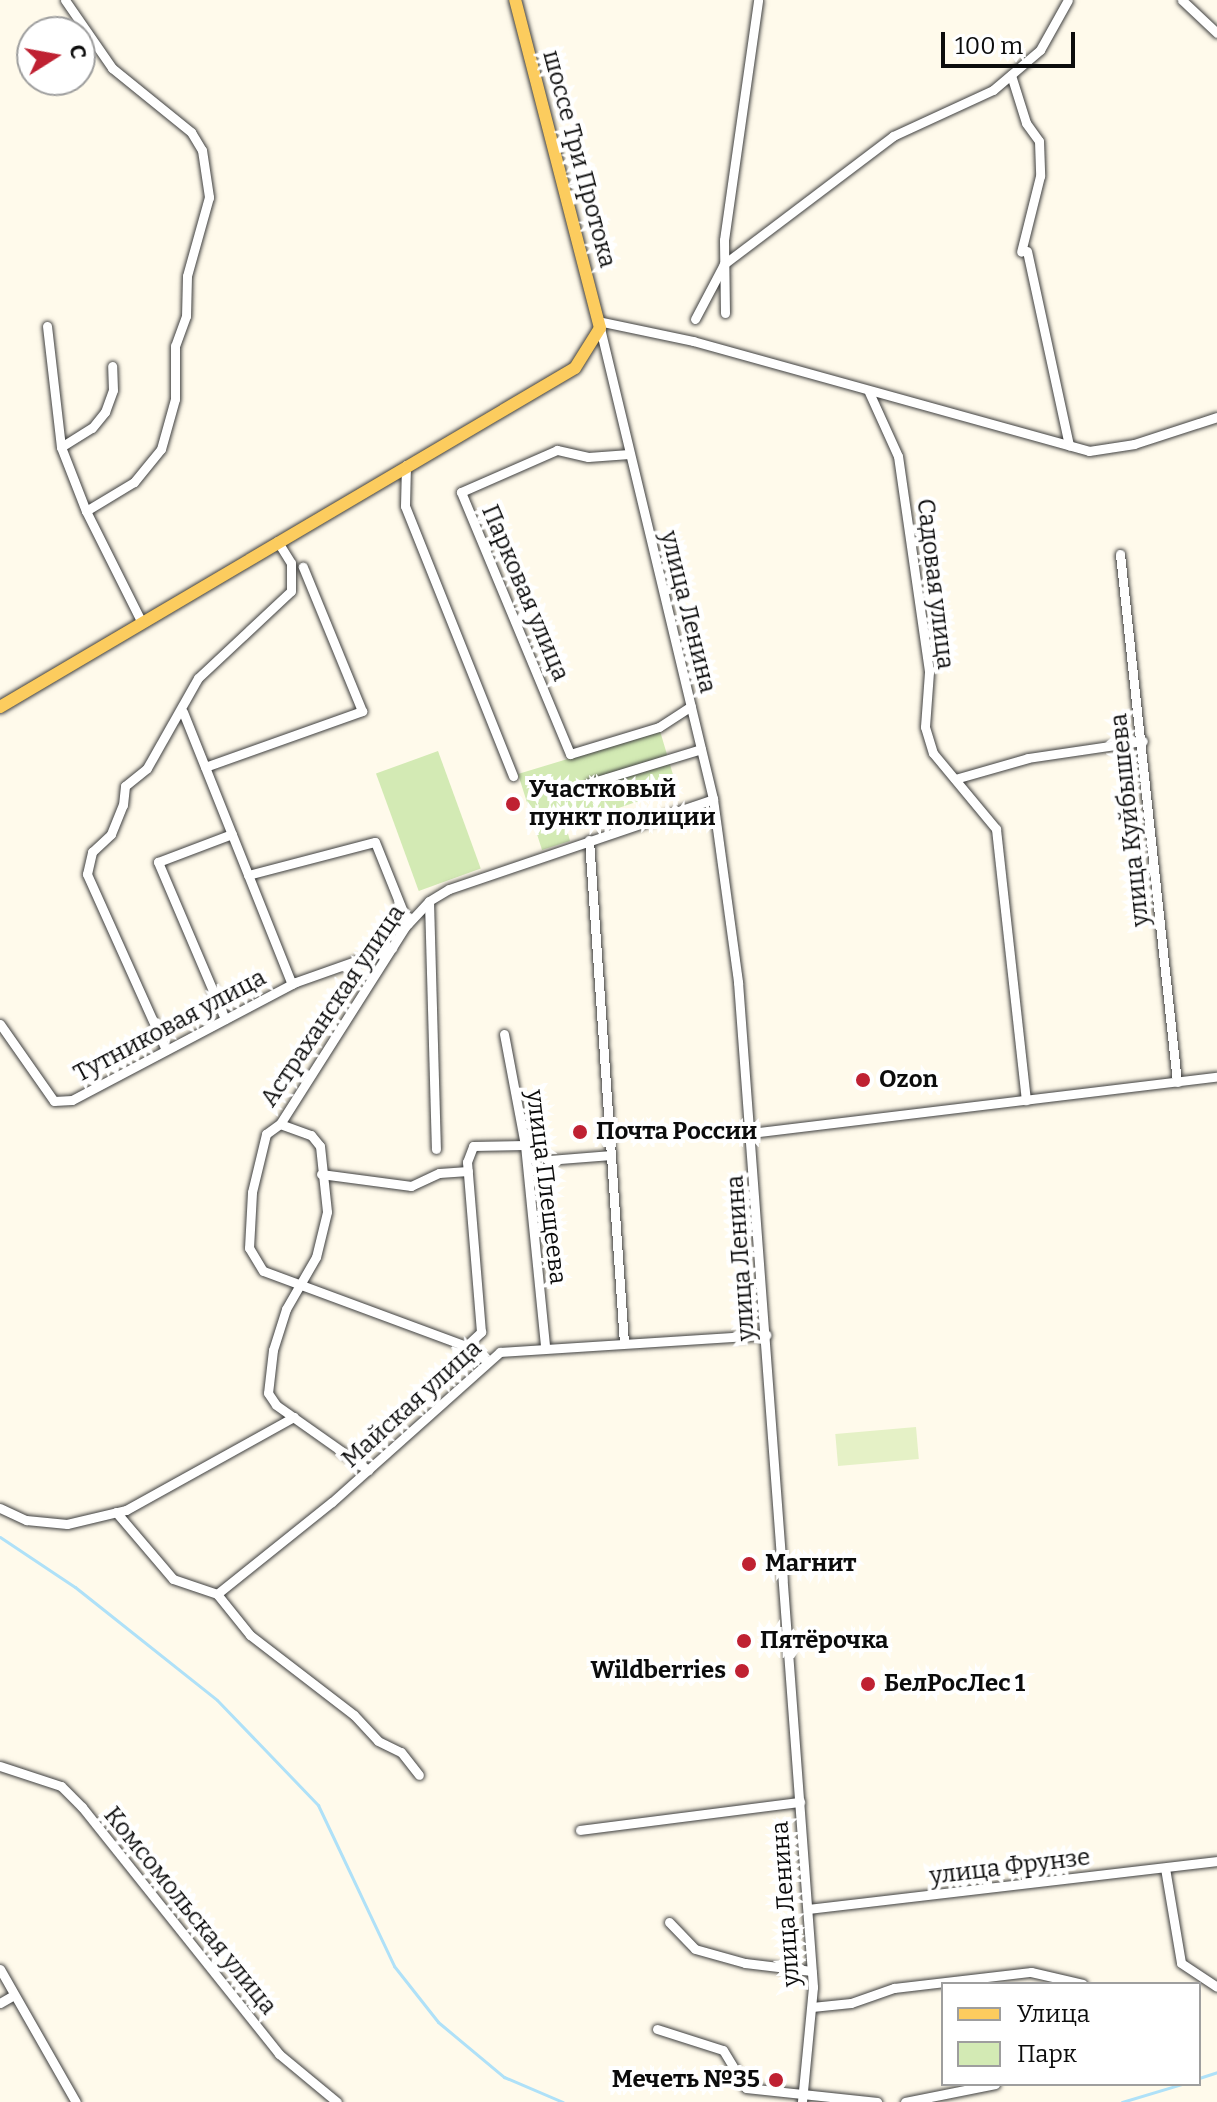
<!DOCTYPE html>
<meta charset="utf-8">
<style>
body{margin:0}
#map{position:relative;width:1217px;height:2102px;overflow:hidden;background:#fffaeb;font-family:Bitter,serif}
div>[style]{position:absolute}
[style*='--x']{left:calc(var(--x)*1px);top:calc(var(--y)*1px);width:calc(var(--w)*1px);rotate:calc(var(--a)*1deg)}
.green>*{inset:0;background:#d3eab4;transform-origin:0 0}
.pitch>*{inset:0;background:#e5f1c6;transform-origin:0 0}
.stream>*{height:3px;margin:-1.5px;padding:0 1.5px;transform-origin:1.5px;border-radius:1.5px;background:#afe1f8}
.roads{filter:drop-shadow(0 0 2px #3f3f3f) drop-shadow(0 0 2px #3f3f3f)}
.minor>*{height:9px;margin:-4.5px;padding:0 4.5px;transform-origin:4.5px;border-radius:4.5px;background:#fff}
.major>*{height:12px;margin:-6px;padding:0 6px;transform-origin:6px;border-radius:6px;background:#fccc5e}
.dots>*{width:22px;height:22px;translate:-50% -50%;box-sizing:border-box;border:4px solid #fff;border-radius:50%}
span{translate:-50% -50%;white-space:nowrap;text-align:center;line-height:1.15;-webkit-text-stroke:8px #fff;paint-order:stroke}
.street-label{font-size:24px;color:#0c0c0c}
.poi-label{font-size:24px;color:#0c0c0c;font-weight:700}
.left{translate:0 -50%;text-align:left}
.right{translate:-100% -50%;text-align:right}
.legend{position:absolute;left:941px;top:1982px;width:260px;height:104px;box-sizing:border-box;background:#fff;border:2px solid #9e9e9e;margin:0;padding:10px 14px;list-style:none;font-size:24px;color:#0c0c0c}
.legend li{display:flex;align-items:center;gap:16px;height:40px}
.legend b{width:40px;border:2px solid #9e9e9e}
.north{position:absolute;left:16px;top:16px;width:80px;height:80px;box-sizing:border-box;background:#fff;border:2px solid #9e9e9e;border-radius:50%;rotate:79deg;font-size:22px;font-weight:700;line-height:32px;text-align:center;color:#0c0c0c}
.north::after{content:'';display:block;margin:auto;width:28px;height:36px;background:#bf2132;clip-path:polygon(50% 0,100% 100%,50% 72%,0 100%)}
.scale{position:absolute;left:941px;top:32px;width:134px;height:36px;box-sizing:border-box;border:4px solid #0c0c0c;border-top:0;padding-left:10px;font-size:24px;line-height:28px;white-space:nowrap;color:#0c0c0c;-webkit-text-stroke:6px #fff;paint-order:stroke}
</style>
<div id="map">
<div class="green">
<div style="clip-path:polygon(660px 731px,677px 788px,566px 826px,570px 841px,542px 850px,518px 774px)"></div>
<div style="left:438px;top:751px;width:125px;height:66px;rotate:70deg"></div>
</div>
<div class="pitch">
<div style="left:916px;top:1427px;width:32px;height:81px;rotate:85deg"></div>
</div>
<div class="stream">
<div style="--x:0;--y:1537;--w:90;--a:33.7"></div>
<div style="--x:75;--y:1587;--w:181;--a:38.5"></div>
<div style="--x:217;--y:1700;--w:146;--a:46.1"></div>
<div style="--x:318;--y:1805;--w:178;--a:64.7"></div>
<div style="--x:394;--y:1966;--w:71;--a:51.8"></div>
<div style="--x:438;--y:2022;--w:86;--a:39.8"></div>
<div style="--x:504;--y:2077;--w:64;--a:23"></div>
<div style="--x:1199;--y:2078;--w:19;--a:-18"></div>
<div style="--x:1122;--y:2102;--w:63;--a:-16.7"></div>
</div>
<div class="roads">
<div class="minor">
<div style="--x:65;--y:0;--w:83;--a:55.3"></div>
<div style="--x:112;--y:68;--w:102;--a:39"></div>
<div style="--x:191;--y:132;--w:21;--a:59"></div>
<div style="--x:202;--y:150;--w:48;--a:81.5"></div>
<div style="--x:209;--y:197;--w:82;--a:105.6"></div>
<div style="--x:187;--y:276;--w:40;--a:91.4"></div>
<div style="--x:186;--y:316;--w:32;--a:110"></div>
<div style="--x:175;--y:346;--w:53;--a:90"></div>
<div style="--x:175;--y:399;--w:52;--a:105.6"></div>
<div style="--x:161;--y:449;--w:43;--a:129.3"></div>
<div style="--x:134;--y:482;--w:56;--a:148.9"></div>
<div style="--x:1182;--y:0;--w:48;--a:43.3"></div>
<div style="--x:1011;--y:75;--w:50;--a:72.6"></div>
<div style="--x:1026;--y:123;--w:22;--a:54"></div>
<div style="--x:1039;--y:141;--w:35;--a:88"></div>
<div style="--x:1040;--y:176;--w:78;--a:104"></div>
<div style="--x:1027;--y:251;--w:199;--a:77.8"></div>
<div style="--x:725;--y:313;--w:73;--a:-90.8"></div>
<div style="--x:724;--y:240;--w:242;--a:-81.9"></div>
<div style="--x:695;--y:319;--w:62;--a:-62.2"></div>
<div style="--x:724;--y:264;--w:212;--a:-37.1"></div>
<div style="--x:893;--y:136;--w:110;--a:-24.7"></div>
<div style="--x:993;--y:90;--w:62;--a:-40.4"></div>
<div style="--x:1040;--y:50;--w:57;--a:-60.8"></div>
<div style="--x:598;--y:321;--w:97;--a:11.9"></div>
<div style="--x:693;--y:341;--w:411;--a:15.5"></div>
<div style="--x:1089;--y:451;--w:46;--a:-8.8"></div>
<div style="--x:1134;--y:444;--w:87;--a:-18"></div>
<div style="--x:47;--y:326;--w:122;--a:83.4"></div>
<div style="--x:61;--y:447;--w:69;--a:68.7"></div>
<div style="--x:86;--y:511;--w:123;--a:63.4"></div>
<div style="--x:600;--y:328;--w:484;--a:76.5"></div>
<div style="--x:713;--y:799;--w:185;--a:82.2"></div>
<div style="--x:738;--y:982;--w:1008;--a:85.73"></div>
<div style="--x:813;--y:1987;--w:116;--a:95.5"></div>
<div style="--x:868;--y:390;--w:72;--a:65.6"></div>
<div style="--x:898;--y:456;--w:218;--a:81.8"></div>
<div style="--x:929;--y:672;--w:55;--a:94.2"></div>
<div style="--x:925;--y:727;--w:27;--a:73"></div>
<div style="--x:933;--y:753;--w:99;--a:50.3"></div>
<div style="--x:996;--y:829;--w:273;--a:83.7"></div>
<div style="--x:61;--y:447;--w:36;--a:-32"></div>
<div style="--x:92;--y:428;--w:21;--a:-51"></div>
<div style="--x:105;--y:412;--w:23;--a:-70"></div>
<div style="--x:113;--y:390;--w:24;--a:-92"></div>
<div style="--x:629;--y:454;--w:41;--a:175.8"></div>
<div style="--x:588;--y:457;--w:32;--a:-167"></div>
<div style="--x:557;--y:450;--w:105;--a:156.4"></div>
<div style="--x:461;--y:492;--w:284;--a:67.4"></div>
<div style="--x:570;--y:754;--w:93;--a:-16.9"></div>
<div style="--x:659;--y:727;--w:38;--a:-33"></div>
<div style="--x:406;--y:465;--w:41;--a:91.4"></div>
<div style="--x:405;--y:506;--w:291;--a:68.2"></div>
<div style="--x:1120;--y:554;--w:531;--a:83.84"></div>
<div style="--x:183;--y:712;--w:293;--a:68.2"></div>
<div style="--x:205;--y:767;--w:167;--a:-19.6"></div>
<div style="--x:362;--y:711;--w:156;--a:-112.3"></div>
<div style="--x:955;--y:779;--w:76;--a:-16"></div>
<div style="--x:1028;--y:758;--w:116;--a:-8.4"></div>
<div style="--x:590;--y:783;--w:116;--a:-17"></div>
<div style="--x:589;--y:840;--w:504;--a:86.02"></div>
<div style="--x:248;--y:875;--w:131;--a:-14.6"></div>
<div style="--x:375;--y:842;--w:88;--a:68.1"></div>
<div style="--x:429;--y:901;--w:248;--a:88.4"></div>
<div style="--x:225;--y:1019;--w:171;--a:-113.1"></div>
<div style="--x:158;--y:862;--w:79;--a:-20.7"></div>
<div style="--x:0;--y:1024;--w:94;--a:55"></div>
<div style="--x:54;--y:1101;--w:18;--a:-3"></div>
<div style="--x:72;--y:1100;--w:253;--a:-27.8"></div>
<div style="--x:296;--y:982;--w:102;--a:-19.5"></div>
<div style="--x:504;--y:1034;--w:113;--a:79.3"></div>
<div style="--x:525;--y:1145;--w:203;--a:84.3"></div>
<div style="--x:166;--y:1050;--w:193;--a:-114.2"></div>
<div style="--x:87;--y:874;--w:23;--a:-77"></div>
<div style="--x:92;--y:852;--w:26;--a:-43"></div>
<div style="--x:111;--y:834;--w:31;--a:-68"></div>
<div style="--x:123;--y:805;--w:19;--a:-84"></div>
<div style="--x:125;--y:786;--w:28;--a:-39"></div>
<div style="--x:147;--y:768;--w:103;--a:-60.5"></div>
<div style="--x:198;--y:678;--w:127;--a:-43.1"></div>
<div style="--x:291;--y:591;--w:28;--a:-90"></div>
<div style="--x:291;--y:563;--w:26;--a:-122"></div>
<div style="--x:280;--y:1124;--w:33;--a:20"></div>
<div style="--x:311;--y:1135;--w:14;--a:51"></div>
<div style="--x:320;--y:1146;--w:66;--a:83.9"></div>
<div style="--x:327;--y:1212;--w:46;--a:103.7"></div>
<div style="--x:316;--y:1257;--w:60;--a:120"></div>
<div style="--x:286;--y:1309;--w:43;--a:107.6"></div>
<div style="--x:273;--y:1350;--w:43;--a:96.6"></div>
<div style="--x:268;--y:1393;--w:14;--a:56"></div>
<div style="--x:276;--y:1405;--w:113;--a:35.2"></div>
<div style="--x:751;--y:1133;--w:469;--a:-6.9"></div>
<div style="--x:321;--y:1174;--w:91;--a:7.6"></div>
<div style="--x:411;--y:1186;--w:31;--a:-25"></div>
<div style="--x:439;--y:1173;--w:29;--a:-4"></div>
<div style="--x:466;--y:1346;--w:21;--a:-43"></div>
<div style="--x:481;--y:1332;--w:171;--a:-94.7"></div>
<div style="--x:467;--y:1162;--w:17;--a:-69"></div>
<div style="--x:473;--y:1146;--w:52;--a:-1.1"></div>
<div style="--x:525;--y:1145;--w:27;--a:33"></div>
<div style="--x:548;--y:1160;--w:62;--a:-4.6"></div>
<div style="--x:487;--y:1361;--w:26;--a:-144"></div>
<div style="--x:466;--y:1346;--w:216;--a:-159.7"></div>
<div style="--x:263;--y:1271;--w:27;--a:-121"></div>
<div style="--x:249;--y:1248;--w:56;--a:-86.9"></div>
<div style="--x:252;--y:1192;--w:60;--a:-76.4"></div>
<div style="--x:266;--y:1134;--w:17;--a:-36"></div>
<div style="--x:280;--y:1124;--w:233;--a:-57.6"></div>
<div style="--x:405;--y:927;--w:35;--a:-47"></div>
<div style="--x:429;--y:901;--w:23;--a:-31"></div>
<div style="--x:449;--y:889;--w:279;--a:-18.8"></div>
<div style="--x:0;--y:1508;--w:29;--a:25"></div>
<div style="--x:26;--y:1520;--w:41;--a:5.6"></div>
<div style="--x:67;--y:1524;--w:61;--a:-13.3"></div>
<div style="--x:126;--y:1510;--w:192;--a:-29"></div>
<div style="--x:116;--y:1512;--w:88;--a:49.6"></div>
<div style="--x:173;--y:1579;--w:46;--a:18.8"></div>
<div style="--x:217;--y:1594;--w:53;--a:51.2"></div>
<div style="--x:250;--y:1635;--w:131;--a:37.6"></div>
<div style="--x:354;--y:1715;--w:35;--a:47"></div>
<div style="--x:378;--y:1741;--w:25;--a:26"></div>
<div style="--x:401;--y:1752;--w:29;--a:52"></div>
<div style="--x:217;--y:1594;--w:147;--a:-38.7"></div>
<div style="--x:332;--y:1502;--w:225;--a:-41.8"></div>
<div style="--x:500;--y:1352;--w:267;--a:-3.7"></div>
<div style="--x:0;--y:1766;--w:64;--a:18.2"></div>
<div style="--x:61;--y:1786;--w:30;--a:45"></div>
<div style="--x:82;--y:1807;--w:316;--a:51.4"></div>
<div style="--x:279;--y:2054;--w:75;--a:39.6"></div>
<div style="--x:580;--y:1830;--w:222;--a:-7.3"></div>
<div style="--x:1165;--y:1868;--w:96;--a:80.4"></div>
<div style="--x:1181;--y:1963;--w:43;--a:33.7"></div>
<div style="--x:808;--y:1909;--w:412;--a:-6.7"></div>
<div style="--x:669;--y:1922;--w:37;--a:46"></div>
<div style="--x:695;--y:1949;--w:52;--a:15.6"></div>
<div style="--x:745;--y:1963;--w:67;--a:6.8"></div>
<div style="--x:0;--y:1969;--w:153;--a:60.3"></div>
<div style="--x:0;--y:2003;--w:16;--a:-30"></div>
<div style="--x:812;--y:2007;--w:39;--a:-6"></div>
<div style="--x:851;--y:2003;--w:46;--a:-19.2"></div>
<div style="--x:894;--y:1988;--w:138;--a:-6.7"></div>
<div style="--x:1031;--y:1972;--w:53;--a:13"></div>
<div style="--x:657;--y:2029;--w:69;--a:17.7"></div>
<div style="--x:723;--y:2050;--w:44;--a:58.8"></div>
<div style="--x:746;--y:2088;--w:132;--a:6.1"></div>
<div style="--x:905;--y:2102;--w:92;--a:-11.3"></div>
</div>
<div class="major">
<div style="--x:0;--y:707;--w:667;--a:-30.52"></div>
<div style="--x:575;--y:368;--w:47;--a:-58"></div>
<div style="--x:600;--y:328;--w:339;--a:-104.5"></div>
</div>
</div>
<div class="dots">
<div style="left:513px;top:804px;background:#bf2132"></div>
<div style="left:863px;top:1080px;background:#bf2132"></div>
<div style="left:580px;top:1132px;background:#bf2132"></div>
<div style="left:749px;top:1564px;background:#bf2132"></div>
<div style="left:744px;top:1641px;background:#bf2132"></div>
<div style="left:742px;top:1671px;background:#bf2132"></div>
<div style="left:868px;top:1684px;background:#bf2132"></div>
<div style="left:776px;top:2080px;background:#bf2132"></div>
</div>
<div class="street-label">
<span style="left:579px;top:159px;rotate:75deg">шоссе Три Протока</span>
<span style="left:935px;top:584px;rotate:83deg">Садовая улица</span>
<span style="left:525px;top:593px;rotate:67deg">Парковая улица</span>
<span style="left:688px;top:612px;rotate:76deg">улица Ленина</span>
<span style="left:1130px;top:820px;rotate:-96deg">улица Куйбышева</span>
<span style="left:333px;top:1006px;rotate:-56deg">Астраханская улица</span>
<span style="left:170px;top:1026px;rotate:-28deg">Тутниковая улица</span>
<span style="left:546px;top:1187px;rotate:83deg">улица Плещеева</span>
<span style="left:741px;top:1258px;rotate:-94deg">улица Ленина</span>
<span style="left:412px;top:1404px;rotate:-42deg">Майская улица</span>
<span style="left:1010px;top:1867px;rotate:-7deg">улица Фрунзе</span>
<span style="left:786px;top:1904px;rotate:-94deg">улица Ленина</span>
<span style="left:190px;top:1911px;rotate:51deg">Комсомольская улица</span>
</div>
<div class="poi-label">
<span class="left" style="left:529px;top:804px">Участковый<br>пункт полиции</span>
<span class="left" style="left:879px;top:1080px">Ozon</span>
<span class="left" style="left:596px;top:1132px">Почта России</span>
<span class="left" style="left:765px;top:1564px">Магнит</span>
<span class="left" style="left:760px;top:1641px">Пятёрочка</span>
<span class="right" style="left:726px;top:1671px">Wildberries</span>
<span class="left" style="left:884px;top:1684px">БелРосЛес 1</span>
<span class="right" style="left:760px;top:2080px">Мечеть №35</span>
</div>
<ul class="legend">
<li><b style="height:10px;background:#fccc5e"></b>Улица</li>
<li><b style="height:22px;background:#d3eab4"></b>Парк</li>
</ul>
<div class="north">С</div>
<div class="scale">100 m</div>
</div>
